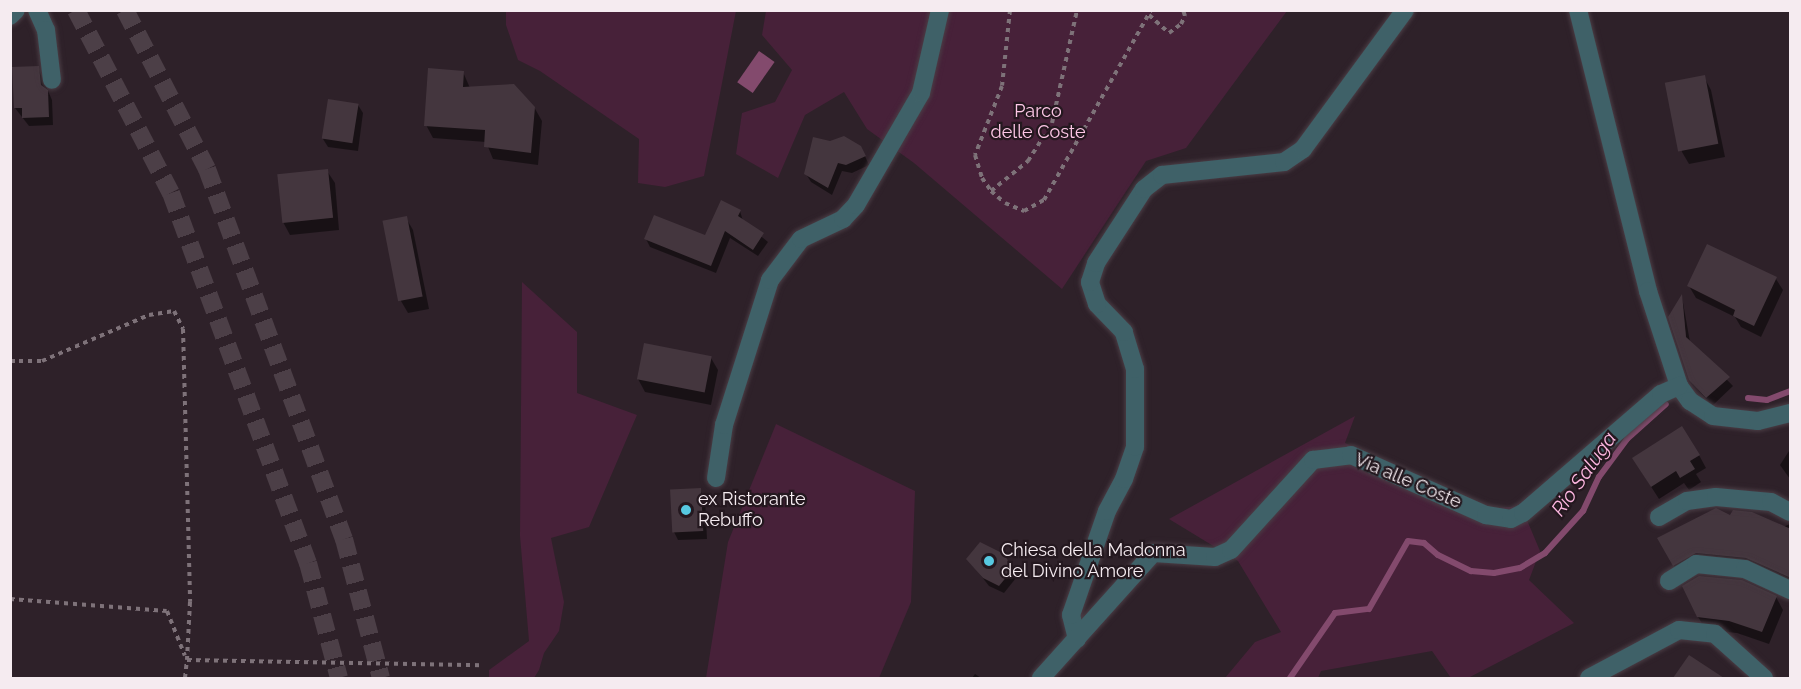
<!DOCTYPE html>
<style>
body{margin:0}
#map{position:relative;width:1801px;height:689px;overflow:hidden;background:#2e2129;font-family:Raleway,sans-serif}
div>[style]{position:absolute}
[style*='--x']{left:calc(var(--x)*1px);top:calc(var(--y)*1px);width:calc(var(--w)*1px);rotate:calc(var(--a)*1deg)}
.green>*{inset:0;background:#472139}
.water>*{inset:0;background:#834a6d;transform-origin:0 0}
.shadow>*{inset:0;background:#0007}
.stream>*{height:6px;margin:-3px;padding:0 3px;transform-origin:3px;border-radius:3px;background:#834a6d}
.building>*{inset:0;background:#44363e;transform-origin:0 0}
.highway-tunnel>*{height:18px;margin-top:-9px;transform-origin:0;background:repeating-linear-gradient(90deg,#4c3f47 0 18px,transparent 0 27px)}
.path>*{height:4px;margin-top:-2px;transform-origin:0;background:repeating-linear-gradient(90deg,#7e7279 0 4.5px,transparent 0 9px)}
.roads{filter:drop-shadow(0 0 2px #4a3d45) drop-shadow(0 0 2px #4a3d45)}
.minor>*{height:18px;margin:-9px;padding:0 9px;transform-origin:9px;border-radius:9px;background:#3f6168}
.dots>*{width:16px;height:16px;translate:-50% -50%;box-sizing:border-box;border:3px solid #24181f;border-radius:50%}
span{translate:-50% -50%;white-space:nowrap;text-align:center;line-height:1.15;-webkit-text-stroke:4.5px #24181f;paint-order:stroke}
.park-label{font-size:18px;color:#fdc7e6}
.street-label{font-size:18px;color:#f5ebf0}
.poi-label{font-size:18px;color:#f5ebf0}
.left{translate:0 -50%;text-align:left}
.water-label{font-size:20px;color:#fdb6e0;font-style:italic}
.frame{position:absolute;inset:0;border:12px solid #f5ebf0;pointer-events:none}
</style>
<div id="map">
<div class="green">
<div style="clip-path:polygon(506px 11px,736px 11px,704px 176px,665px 187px,638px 183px,639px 139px,540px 71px,518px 60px,506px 25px)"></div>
<div style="clip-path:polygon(766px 11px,1287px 11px,1186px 148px,1146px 161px,1062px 289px,914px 163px,867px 129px,844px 92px,805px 115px,778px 178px,736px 154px,742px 113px,775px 102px,792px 70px,762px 35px)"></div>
<div style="clip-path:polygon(522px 282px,577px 332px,577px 393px,637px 415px,589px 527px,551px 538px,564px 602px,559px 631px,544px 653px,539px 670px,534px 678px,489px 678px,489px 670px,529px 641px,520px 536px)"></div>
<div style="clip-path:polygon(1355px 416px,1345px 443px,1486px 509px,1521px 506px,1540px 551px,1529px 580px,1574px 623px,1468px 678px,1451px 678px,1432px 651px,1321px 671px,1318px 678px,1225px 678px,1255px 642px,1281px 632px,1238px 561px,1169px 519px)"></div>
<div style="clip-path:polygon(776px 424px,915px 491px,911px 602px,879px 678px,706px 678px,728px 542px)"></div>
</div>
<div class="water">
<div style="left:759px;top:51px;width:19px;height:38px;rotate:35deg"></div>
</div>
<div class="shadow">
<div style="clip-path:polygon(38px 68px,52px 100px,53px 125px,29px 126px,15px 108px)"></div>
<div style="clip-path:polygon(463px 72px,470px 88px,534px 107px,542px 121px,538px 165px,493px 159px,486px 142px,433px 138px,426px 125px)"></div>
<div style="clip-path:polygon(1704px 77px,1711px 90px,1725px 157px,1689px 164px,1682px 152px,1667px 85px)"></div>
<div style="clip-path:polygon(358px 105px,363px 113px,358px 151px,328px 147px,323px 139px)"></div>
<div style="clip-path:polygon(830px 143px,865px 156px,869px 165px,852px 173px,842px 171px,832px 195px,811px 182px,806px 174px)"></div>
<div style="clip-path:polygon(327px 171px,335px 183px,339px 230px,290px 235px,283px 222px)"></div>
<div style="clip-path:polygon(740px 211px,743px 221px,768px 242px,758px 256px,730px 238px,716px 273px,650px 247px,646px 239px,705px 237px)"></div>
<div style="clip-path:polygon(406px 218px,413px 230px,429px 309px,408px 313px,401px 301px,384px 222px)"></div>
<div style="clip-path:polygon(1776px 279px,1783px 290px,1761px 337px,1741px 327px,1735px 317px,1696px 298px,1689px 286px)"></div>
<div style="clip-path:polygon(1682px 297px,1690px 342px,1733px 386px,1712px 406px,1690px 380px)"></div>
<div style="clip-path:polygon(711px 358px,718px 370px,711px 405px,645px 392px,638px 379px)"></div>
<div style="clip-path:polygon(1789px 451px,1790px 451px,1790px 479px,1780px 465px)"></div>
<div style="clip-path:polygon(1699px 455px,1706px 468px,1696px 474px,1701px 482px,1689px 490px,1684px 483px,1659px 499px,1641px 471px)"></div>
<div style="clip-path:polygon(700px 490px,705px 498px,707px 539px,678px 540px,674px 532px)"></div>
<div style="clip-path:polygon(1730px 517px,1783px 527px,1790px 524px,1790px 590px,1757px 574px,1706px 569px,1683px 581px,1659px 539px)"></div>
<div style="clip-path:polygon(968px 559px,1012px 569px,1016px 578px,1004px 593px,989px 586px)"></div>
<div style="clip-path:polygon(1776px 597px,1783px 610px,1769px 644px,1737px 633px,1706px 630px,1698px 617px)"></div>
<div style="clip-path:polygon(1690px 657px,1721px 678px,1679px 678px,1677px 675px)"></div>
<div style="clip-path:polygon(975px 674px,981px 678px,972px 678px)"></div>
</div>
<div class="stream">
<div style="--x:1748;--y:398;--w:19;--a:6"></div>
<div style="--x:1767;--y:400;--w:25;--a:-21"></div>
<div style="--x:1290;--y:678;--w:79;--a:-55.3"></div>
<div style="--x:1335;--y:613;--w:34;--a:-7"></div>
<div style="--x:1369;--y:609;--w:78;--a:-60.2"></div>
<div style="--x:1408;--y:541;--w:16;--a:7"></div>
<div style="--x:1424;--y:543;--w:18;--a:41"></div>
<div style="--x:1438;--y:555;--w:37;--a:26"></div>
<div style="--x:1471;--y:571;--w:23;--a:5"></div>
<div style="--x:1494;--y:573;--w:26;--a:-11"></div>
<div style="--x:1520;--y:568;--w:29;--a:-31"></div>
<div style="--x:1545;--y:553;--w:57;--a:-47.9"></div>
<div style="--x:1583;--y:511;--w:38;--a:-65"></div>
<div style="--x:1599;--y:477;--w:47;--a:-53.6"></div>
<div style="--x:1627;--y:439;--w:52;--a:-41.9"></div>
</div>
<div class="building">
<div style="clip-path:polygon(39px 66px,41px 85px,48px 90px,49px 117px,22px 118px,22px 108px,14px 108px,12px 67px)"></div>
<div style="clip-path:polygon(428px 68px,464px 71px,463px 87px,514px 84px,535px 107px,531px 153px,484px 147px,485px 130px,424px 126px)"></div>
<div style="left:1705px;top:75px;width:70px;height:41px;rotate:79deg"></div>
<div style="left:328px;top:99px;width:31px;height:40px;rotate:9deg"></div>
<div style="clip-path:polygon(844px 136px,861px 146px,866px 156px,846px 165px,838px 163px,828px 188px,804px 174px,813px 137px,830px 141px)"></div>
<div style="left:328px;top:169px;width:49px;height:51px;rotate:84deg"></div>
<div style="clip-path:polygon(721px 200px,741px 210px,738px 216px,764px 233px,753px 250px,725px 231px,711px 266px,644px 239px,654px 215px,705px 235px)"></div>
<div style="left:407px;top:216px;width:82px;height:25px;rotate:79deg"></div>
<div style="clip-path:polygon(1707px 244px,1777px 277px,1754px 326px,1733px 316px,1735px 310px,1687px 286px)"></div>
<div style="clip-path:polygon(1682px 294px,1686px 337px,1730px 377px,1706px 398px,1689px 380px,1668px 317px)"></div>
<div style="left:644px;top:343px;width:69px;height:37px;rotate:11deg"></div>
<div style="clip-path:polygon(1682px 426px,1700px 455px,1690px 461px,1695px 469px,1680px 478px,1676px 471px,1651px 487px,1632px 458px)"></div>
<div style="left:701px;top:488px;width:43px;height:31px;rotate:87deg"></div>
<div style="clip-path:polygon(1716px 508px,1730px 515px,1733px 510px,1752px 512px,1791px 529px,1791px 578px,1746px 558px,1696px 553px,1673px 566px,1657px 538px)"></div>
<div style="clip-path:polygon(980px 542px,1004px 554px,1013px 569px,999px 586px,983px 578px,966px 559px)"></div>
<div style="clip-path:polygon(1699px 576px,1742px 580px,1777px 596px,1762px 632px,1729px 621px,1697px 617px,1682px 586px)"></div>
<div style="clip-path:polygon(1689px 655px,1724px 678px,1673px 678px)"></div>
</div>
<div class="highway-tunnel">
<div style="--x:76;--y:10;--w:206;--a:62.6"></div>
<div style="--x:171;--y:193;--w:395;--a:69.7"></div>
<div style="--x:308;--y:563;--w:119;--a:74.9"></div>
<div style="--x:125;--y:10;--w:179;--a:62.7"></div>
<div style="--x:207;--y:169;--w:395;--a:69.7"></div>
<div style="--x:344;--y:539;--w:144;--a:75.1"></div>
</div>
<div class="path">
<div style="--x:1010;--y:10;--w:76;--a:96"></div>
<div style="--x:1002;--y:86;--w:74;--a:111.4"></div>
<div style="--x:975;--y:155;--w:24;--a:73"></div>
<div style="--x:982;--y:178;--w:16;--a:55"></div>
<div style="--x:991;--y:191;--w:18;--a:41"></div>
<div style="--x:1005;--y:203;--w:21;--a:23"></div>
<div style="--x:1024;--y:211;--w:23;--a:-29"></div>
<div style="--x:1044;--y:200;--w:218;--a:-60.6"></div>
<div style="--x:1149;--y:15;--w:27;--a:42"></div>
<div style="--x:1169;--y:33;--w:15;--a:-37"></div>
<div style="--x:1181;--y:24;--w:9;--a:-63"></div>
<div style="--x:1185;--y:16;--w:6;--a:-108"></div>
<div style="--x:991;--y:191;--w:48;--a:-39"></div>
<div style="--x:1028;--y:161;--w:45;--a:-57.7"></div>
<div style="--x:1052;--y:123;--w:116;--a:-77.5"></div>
<div style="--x:10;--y:361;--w:32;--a:0"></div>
<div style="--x:42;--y:361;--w:116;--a:-23.3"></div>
<div style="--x:149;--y:315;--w:25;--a:-9"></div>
<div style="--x:174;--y:311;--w:20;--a:63"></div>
<div style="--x:183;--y:329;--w:273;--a:88.5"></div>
<div style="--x:190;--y:602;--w:58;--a:93"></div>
<div style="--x:10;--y:599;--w:157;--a:4.4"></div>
<div style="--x:167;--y:611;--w:48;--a:68.2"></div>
<div style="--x:185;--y:678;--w:18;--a:-84"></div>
<div style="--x:187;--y:660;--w:295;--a:1"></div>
</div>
<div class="roads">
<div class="minor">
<div style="--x:37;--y:10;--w:22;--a:66"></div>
<div style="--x:46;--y:30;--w:50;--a:83.2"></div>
<div style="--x:1578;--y:10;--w:290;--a:76"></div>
<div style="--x:1648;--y:291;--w:100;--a:71.9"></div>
<div style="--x:1679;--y:386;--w:19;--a:54"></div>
<div style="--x:1690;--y:401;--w:27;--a:33"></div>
<div style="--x:1713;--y:416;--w:45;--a:6.3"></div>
<div style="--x:1758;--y:421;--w:33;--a:-14"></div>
<div style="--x:10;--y:16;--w:8;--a:-45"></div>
<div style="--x:716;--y:478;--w:54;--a:-81.4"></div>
<div style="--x:724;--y:425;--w:152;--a:-72.4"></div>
<div style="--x:770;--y:280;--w:51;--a:-52.9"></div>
<div style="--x:801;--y:239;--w:47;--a:-25.5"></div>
<div style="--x:843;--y:219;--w:19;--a:-47"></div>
<div style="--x:856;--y:205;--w:129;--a:-59.9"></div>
<div style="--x:921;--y:93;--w:85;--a:-77.1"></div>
<div style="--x:1659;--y:517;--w:32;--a:-30"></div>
<div style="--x:1687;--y:501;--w:29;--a:-8"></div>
<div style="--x:1716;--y:497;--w:55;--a:5.2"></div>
<div style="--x:1771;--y:502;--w:21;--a:28"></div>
<div style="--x:1669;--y:581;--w:32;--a:-32"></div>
<div style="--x:1696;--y:564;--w:49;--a:5.8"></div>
<div style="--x:1745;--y:569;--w:50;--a:25"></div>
<div style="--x:1077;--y:639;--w:25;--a:-104"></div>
<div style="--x:1071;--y:615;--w:110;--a:-70.9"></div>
<div style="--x:1107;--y:511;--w:36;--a:-62"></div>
<div style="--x:1124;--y:479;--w:34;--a:-71"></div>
<div style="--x:1135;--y:447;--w:78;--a:-90"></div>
<div style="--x:1135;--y:369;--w:39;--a:-107"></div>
<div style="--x:1124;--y:332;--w:39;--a:-134"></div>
<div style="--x:1097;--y:304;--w:23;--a:-108"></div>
<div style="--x:1090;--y:282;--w:20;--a:-72"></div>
<div style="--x:1096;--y:263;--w:88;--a:-57"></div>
<div style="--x:1144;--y:189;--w:23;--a:-38"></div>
<div style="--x:1162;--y:175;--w:123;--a:-6.1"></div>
<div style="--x:1284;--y:162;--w:23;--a:-34"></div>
<div style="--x:1303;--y:149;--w:172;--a:-53.7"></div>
<div style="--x:1041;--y:678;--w:168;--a:-48.1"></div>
<div style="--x:1153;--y:553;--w:62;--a:3.7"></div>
<div style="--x:1215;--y:557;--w:17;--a:-24"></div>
<div style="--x:1231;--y:550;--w:122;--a:-47.7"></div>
<div style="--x:1313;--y:460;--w:38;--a:-7"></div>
<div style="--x:1351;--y:455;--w:148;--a:24"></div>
<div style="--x:1486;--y:515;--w:25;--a:9"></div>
<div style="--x:1511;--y:519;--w:13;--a:-27"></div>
<div style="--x:1523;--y:513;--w:182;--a:-40.8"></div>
<div style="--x:1661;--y:394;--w:20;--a:-24"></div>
<div style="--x:1589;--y:678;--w:102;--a:-28.1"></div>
<div style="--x:1679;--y:630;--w:36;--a:6"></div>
<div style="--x:1715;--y:634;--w:66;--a:41.9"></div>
</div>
</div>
<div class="dots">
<div style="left:686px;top:510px;background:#57c9e1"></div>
<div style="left:989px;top:561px;background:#57c9e1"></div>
</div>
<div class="park-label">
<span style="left:1038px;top:122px">Parco<br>delle Coste</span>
</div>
<div class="street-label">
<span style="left:1408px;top:481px;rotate:23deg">Via alle Coste</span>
</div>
<div class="poi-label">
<span class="left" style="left:698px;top:510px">ex Ristorante<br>Rebuffo</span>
<span class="left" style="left:1001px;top:561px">Chiesa della Madonna<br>del Divino Amore</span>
</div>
<div class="water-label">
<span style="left:1584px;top:474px;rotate:-55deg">Rio Saluga</span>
</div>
<div class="frame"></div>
</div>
